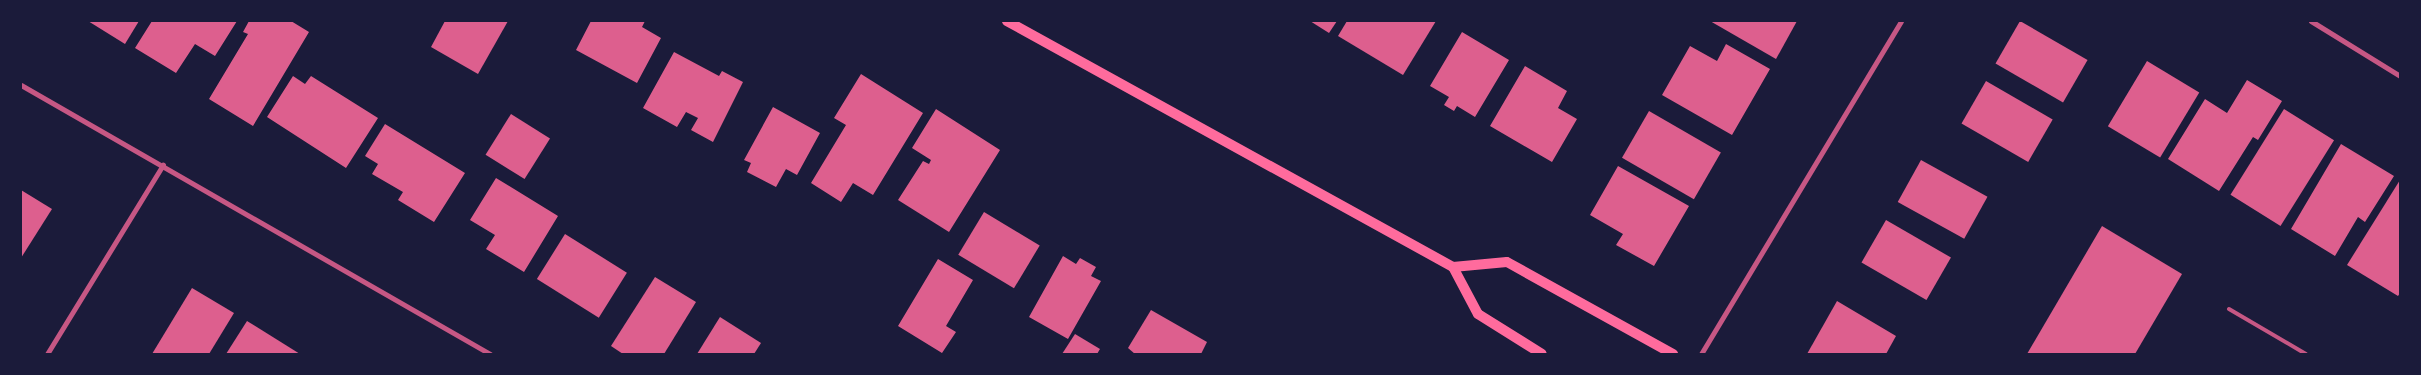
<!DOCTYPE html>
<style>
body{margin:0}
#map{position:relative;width:2421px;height:375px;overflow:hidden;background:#1b1b3a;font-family:Rubik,sans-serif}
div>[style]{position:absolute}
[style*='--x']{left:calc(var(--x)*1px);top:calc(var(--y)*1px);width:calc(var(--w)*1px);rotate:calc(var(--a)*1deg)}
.building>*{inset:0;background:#dd5f8e;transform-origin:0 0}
.service>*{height:4px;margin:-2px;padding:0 2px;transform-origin:2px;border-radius:2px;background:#c65784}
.minor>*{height:5px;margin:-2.5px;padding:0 2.5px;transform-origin:2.5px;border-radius:2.5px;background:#c65784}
.secondary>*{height:10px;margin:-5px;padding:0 5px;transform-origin:5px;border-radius:5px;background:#ff6b9d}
span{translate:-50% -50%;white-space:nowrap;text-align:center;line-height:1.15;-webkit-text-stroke:4px #1b1b3a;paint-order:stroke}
.frame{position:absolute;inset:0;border:22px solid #1b1b3a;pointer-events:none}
</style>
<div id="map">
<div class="building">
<div style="clip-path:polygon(88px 21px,139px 21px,125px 44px)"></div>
<div style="clip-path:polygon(152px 21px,237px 21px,215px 56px,195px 44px,176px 73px,135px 48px)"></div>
<div style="clip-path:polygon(249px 21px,291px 21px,309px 32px,253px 126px,209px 99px,248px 34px,243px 32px)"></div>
<div style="clip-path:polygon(445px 21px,508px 21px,478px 74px,431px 47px)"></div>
<div style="clip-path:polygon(591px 21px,645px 21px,642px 27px,661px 38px,637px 83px,576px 50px)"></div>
<div style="clip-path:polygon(1310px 21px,1337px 21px,1329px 33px)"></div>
<div style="clip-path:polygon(1347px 21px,1436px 21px,1403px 75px,1338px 36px)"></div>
<div style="clip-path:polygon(1710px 21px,1797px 21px,1776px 59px)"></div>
<div style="left:2020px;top:21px;width:78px;height:49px;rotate:30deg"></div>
<div style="clip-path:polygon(1462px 32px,1509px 60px,1475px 117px,1457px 106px,1454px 111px,1444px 105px,1449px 97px,1430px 86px)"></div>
<div style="clip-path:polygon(1726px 44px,1770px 69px,1732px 135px,1662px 95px,1690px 46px,1717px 61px)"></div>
<div style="clip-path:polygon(674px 52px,719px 76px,722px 71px,743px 82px,713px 142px,691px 130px,698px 118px,686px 112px,677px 127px,643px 108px)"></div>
<div style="left:2147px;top:61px;width:61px;height:76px;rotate:31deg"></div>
<div style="clip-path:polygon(1525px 66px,1567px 91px,1558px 108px,1577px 119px,1552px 162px,1490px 126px)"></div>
<div style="clip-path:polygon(861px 74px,923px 113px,873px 195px,853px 183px,841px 202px,811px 183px,846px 125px,834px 118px)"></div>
<div style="clip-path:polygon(293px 76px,305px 84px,311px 76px,378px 118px,346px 168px,267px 117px)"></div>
<div style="clip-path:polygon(2247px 80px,2282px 101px,2258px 140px,2253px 137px,2219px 191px,2168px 159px,2205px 99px,2227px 113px)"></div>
<div style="left:1986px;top:81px;width:77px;height:49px;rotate:30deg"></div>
<div style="clip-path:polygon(773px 107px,820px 133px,797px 175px,786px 169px,776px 187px,747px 172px,751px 163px,744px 160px)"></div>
<div style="clip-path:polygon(936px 109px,1000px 150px,949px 232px,898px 200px,923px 161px,929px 164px,931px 160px,912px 148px)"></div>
<div style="left:2284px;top:109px;width:59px;height:101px;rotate:32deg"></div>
<div style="left:1649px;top:111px;width:83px;height:54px;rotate:30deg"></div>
<div style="left:511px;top:114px;width:46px;height:48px;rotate:32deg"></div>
<div style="clip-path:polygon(385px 124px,465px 173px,434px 222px,398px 200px,403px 192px,372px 174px,378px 164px,365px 156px)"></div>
<div style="clip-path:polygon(2341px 144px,2394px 176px,2365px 222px,2358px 217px,2335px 256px,2291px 229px)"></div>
<div style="left:1921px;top:160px;width:76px;height:48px;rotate:29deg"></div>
<div style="clip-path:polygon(1618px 166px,1689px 206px,1654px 266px,1616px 245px,1623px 234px,1590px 215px)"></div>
<div style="clip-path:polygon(496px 178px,558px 216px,524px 272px,486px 249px,495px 235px,470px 220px)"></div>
<div style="clip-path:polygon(2400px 180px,2400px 293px,2398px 296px,2347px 265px)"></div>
<div style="clip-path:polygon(21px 190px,52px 209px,21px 258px)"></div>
<div style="left:984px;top:212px;width:65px;height:50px;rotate:31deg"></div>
<div style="left:1886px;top:220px;width:75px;height:49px;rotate:30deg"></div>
<div style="clip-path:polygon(2102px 226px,2182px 274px,2135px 354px,2027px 354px)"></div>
<div style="left:565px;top:234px;width:73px;height:53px;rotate:32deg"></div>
<div style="clip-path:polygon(1063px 256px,1076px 264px,1080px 258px,1096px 267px,1091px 276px,1101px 281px,1068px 339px,1029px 317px)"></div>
<div style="clip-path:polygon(938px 259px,973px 280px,946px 326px,956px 332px,942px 353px,898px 326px)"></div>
<div style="clip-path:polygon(655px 277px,696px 302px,664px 354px,623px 354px,611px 346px)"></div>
<div style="clip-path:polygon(192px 288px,234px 313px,209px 354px,152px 354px)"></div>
<div style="clip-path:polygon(1837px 301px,1896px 336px,1886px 354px,1807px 354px)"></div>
<div style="clip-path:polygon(1151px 310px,1207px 342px,1201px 354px,1135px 354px,1128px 348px)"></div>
<div style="clip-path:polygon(720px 317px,761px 343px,754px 354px,697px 354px)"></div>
<div style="clip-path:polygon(247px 321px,300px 354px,226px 354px)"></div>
<div style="clip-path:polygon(1075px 334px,1100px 349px,1097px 354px,1062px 354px)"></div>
</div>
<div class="service">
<div style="--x:2229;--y:309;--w:89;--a:30.3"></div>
</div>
<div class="minor">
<div style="--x:2311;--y:21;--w:105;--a:31.7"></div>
<div style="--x:21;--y:85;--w:541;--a:29.84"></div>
<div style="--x:47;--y:354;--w:222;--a:-58.5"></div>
<div style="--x:1701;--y:354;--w:388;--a:-59"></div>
</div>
<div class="secondary">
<div style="--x:1007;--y:21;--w:509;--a:28.88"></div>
<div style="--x:1453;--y:267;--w:53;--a:62"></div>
<div style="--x:1478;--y:314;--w:75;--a:32"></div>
<div style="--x:1453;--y:267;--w:54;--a:-5.3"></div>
<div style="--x:1507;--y:262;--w:190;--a:29"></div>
</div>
<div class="frame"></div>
</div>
